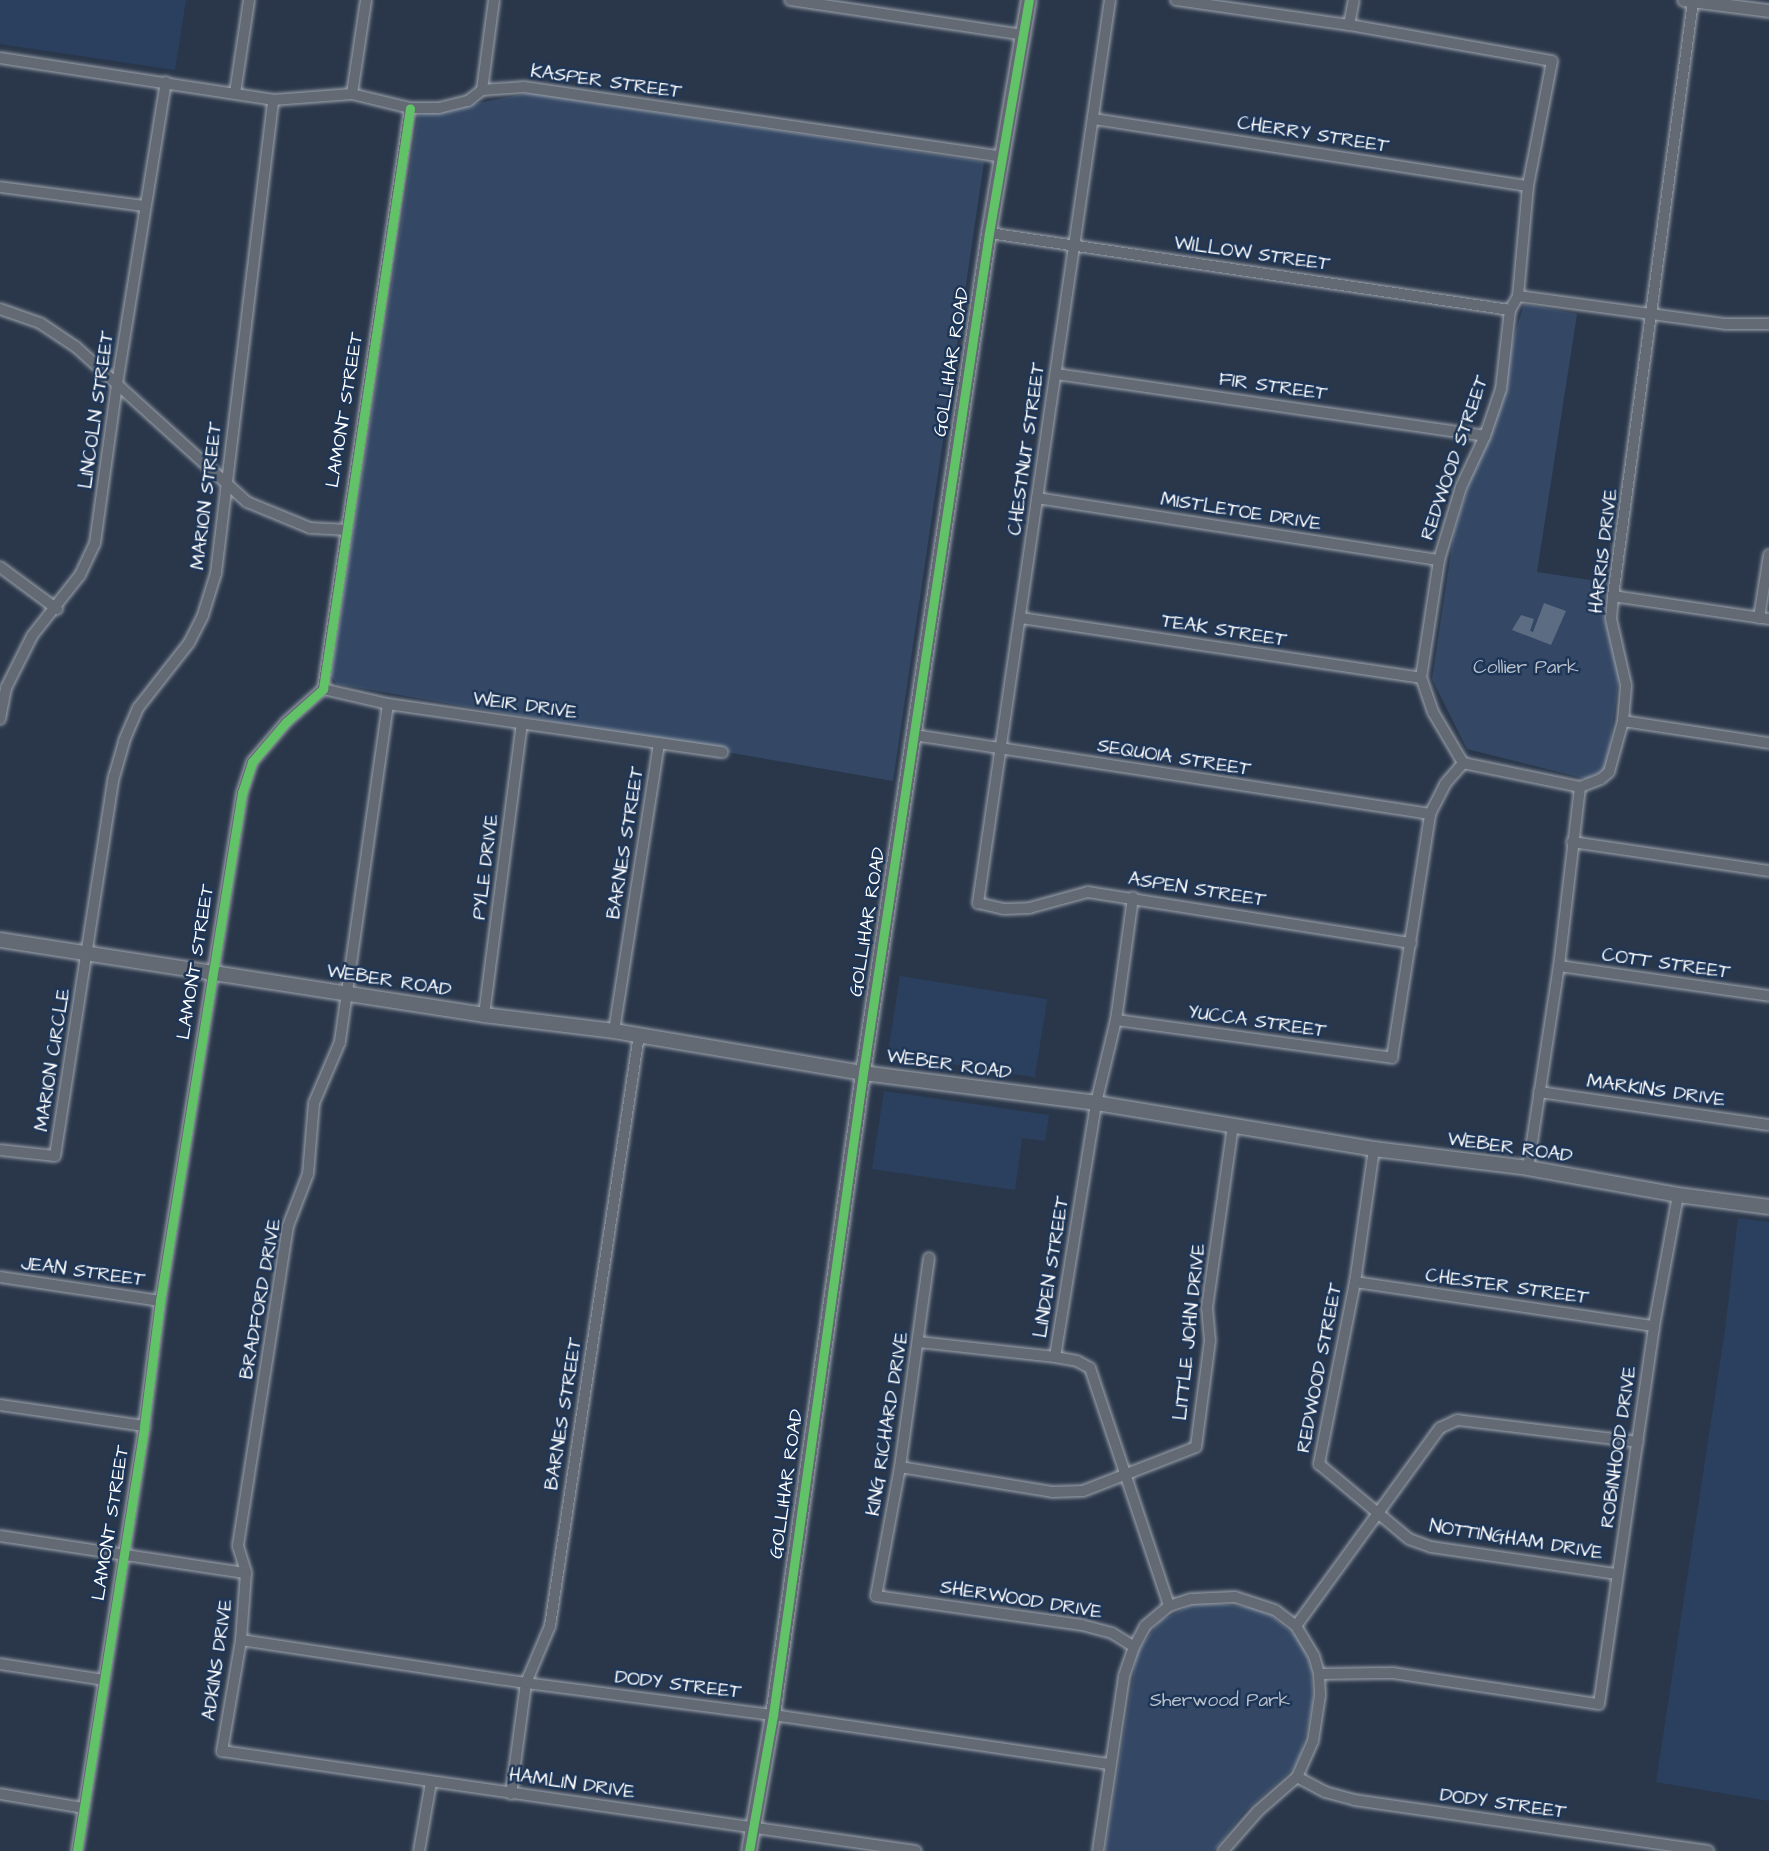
<!DOCTYPE html>
<style>
body{margin:0}
#map{position:relative;width:1769px;height:1851px;overflow:hidden;background:#2a374a;font-family:"Architects Daughter",sans-serif}
div>[style]{position:absolute}
[style*='--x']{left:calc(var(--x)*1px);top:calc(var(--y)*1px);width:calc(var(--w)*1px);rotate:calc(var(--a)*1deg)}
.built>*{inset:0;background:#2a405e;transform-origin:0 0}
.green>*{inset:0;background:#344865}
.water>*{inset:0;background:#5c6d83}
.roads{filter:drop-shadow(0 0 2px #9fa5ae) drop-shadow(0 0 2px #9fa5ae)}
.minor>*{height:10px;margin:-5px;padding:0 5px;transform-origin:5px;border-radius:5px;background:#636a74}
.tertiary>*{height:12px;margin:-6px;padding:0 6px;transform-origin:6px;border-radius:6px;background:#636a74}
.secondary>*{height:14px;margin:-7px;padding:0 7px;transform-origin:7px;border-radius:7px;background:#636a74}
.cycleway>*{height:9px;margin:-4.5px;padding:0 4.5px;transform-origin:4.5px;border-radius:4.5px;background:#61c268}
span{translate:-50% -50%;white-space:nowrap;text-align:center;line-height:1.15;-webkit-text-stroke:5px #1d3557;paint-order:stroke}
.street-label{font-size:19px;color:#fff}
.park-label{font-size:19px;color:#b9c0ca}
</style>
<div id="map">
<div class="built">
<div style="clip-path:polygon(0 0,186px 0,175px 70px,0 44px)"></div>
<div style="left:900px;top:976px;width:149px;height:79px;rotate:9deg"></div>
<div style="clip-path:polygon(884px 1091px,1049px 1115px,1045px 1141px,1022px 1138px,1015px 1190px,872px 1169px)"></div>
<div style="clip-path:polygon(1738px 1218px,1769px 1222px,1769px 1801px,1656px 1782px,1725px 1330px)"></div>
</div>
<div class="green">
<div style="clip-path:polygon(529px 93px,984px 162px,893px 781px,337px 684px,331px 676px,418px 115px)"></div>
<div style="clip-path:polygon(1524px 304px,1577px 314px,1537px 572px,1603px 582px,1605px 618px,1619px 677px,1607px 767px,1587px 779px,1467px 749px,1432px 679px,1454px 533px)"></div>
<div style="clip-path:polygon(1211px 1603px,1253px 1608px,1270px 1615px,1297px 1637px,1306px 1653px,1311px 1668px,1313px 1702px,1301px 1754px,1293px 1769px,1243px 1813px,1214px 1851px,1105px 1851px,1137px 1652px,1160px 1621px,1194px 1604px)"></div>
</div>
<div class="water">
<div style="clip-path:polygon(1544px 603px,1566px 611px,1551px 645px,1512px 630px,1521px 615px,1534px 619px,1530px 631px,1533px 632px)"></div>
</div>
<div class="roads">
<div class="minor">
<div style="--x:790;--y:0;--w:236;--a:8.5"></div>
<div style="--x:1110;--y:0;--w:913;--a:98.32"></div>
<div style="--x:978;--y:903;--w:27;--a:13"></div>
<div style="--x:1004;--y:909;--w:25;--a:-2"></div>
<div style="--x:1029;--y:908;--w:61;--a:-15.2"></div>
<div style="--x:1088;--y:892;--w:327;--a:9"></div>
<div style="--x:1349;--y:25;--w:25;--a:-79"></div>
<div style="--x:0;--y:58;--w:276;--a:8.7"></div>
<div style="--x:273;--y:100;--w:79;--a:-4.3"></div>
<div style="--x:352;--y:94;--w:60;--a:13.6"></div>
<div style="--x:410;--y:108;--w:29;--a:0"></div>
<div style="--x:439;--y:108;--w:30;--a:-14"></div>
<div style="--x:468;--y:101;--w:18;--a:-38"></div>
<div style="--x:482;--y:90;--w:42;--a:-4.1"></div>
<div style="--x:524;--y:87;--w:485;--a:8.3"></div>
<div style="--x:482;--y:90;--w:91;--a:-82.4"></div>
<div style="--x:235;--y:93;--w:94;--a:-81.4"></div>
<div style="--x:352;--y:94;--w:95;--a:-81.5"></div>
<div style="--x:1094;--y:119;--w:439;--a:8.8"></div>
<div style="--x:0;--y:187;--w:146;--a:7.5"></div>
<div style="--x:989;--y:233;--w:527;--a:8.41"></div>
<div style="--x:1518;--y:296;--w:210;--a:7.7"></div>
<div style="--x:1726;--y:324;--w:43;--a:0"></div>
<div style="--x:0;--y:309;--w:42;--a:19.3"></div>
<div style="--x:40;--y:323;--w:43;--a:33.7"></div>
<div style="--x:76;--y:347;--w:231;--a:42.2"></div>
<div style="--x:247;--y:502;--w:68;--a:22.4"></div>
<div style="--x:310;--y:528;--w:34;--a:3"></div>
<div style="--x:1056;--y:374;--w:433;--a:8.2"></div>
<div style="--x:1037;--y:498;--w:407;--a:8.8"></div>
<div style="--x:0;--y:567;--w:71;--a:36.4"></div>
<div style="--x:1613;--y:596;--w:158;--a:8.4"></div>
<div style="--x:1021;--y:618;--w:404;--a:8.5"></div>
<div style="--x:1759;--y:618;--w:64;--a:-81"></div>
<div style="--x:323;--y:689;--w:67;--a:13"></div>
<div style="--x:388;--y:704;--w:338;--a:8.2"></div>
<div style="--x:388;--y:704;--w:341;--a:98.1"></div>
<div style="--x:340;--y:1042;--w:66;--a:113.1"></div>
<div style="--x:314;--y:1103;--w:71;--a:94.8"></div>
<div style="--x:308;--y:1174;--w:56;--a:111"></div>
<div style="--x:288;--y:1226;--w:324;--a:98.9"></div>
<div style="--x:238;--y:1546;--w:28;--a:73"></div>
<div style="--x:246;--y:1573;--w:67;--a:94.3"></div>
<div style="--x:241;--y:1640;--w:113;--a:99.7"></div>
<div style="--x:222;--y:1751;--w:701;--a:8.2"></div>
<div style="--x:0;--y:719;--w:32;--a:-79"></div>
<div style="--x:6;--y:688;--w:58;--a:-63.4"></div>
<div style="--x:32;--y:636;--w:78;--a:-51.8"></div>
<div style="--x:80;--y:575;--w:35;--a:-65"></div>
<div style="--x:95;--y:543;--w:161;--a:-82.1"></div>
<div style="--x:117;--y:384;--w:306;--a:-80.8"></div>
<div style="--x:1623;--y:721;--w:148;--a:8.6"></div>
<div style="--x:914;--y:735;--w:522;--a:8.7"></div>
<div style="--x:1463;--y:763;--w:119;--a:11.6"></div>
<div style="--x:1572;--y:842;--w:199;--a:8.4"></div>
<div style="--x:1559;--y:966;--w:212;--a:8.1"></div>
<div style="--x:484;--y:1015;--w:293;--a:-82.6"></div>
<div style="--x:1116;--y:1020;--w:279;--a:7.8"></div>
<div style="--x:1392;--y:1058;--w:247;--a:-81.1"></div>
<div style="--x:1430;--y:814;--w:34;--a:-63"></div>
<div style="--x:1445;--y:784;--w:28;--a:-49"></div>
<div style="--x:1463;--y:763;--w:59;--a:-120.5"></div>
<div style="--x:1433;--y:712;--w:36;--a:-109"></div>
<div style="--x:1421;--y:678;--w:119;--a:-81.3"></div>
<div style="--x:1439;--y:560;--w:76;--a:-73.2"></div>
<div style="--x:1461;--y:487;--w:56;--a:-64.8"></div>
<div style="--x:1485;--y:436;--w:50;--a:-71.2"></div>
<div style="--x:1501;--y:389;--w:80;--a:-83.5"></div>
<div style="--x:1510;--y:310;--w:16;--a:-60"></div>
<div style="--x:1518;--y:296;--w:110;--a:-84.8"></div>
<div style="--x:1528;--y:186;--w:127;--a:-79.1"></div>
<div style="--x:1552;--y:61;--w:206;--a:-169.9"></div>
<div style="--x:1349;--y:25;--w:175;--a:-171.8"></div>
<div style="--x:614;--y:1031;--w:291;--a:-81.1"></div>
<div style="--x:1539;--y:1092;--w:232;--a:8.2"></div>
<div style="--x:1374;--y:1149;--w:134;--a:98.1"></div>
<div style="--x:1355;--y:1282;--w:186;--a:101.2"></div>
<div style="--x:1319;--y:1464;--w:117;--a:39.8"></div>
<div style="--x:1409;--y:1539;--w:23;--a:20"></div>
<div style="--x:1431;--y:1547;--w:188;--a:8.3"></div>
<div style="--x:0;--y:1150;--w:55;--a:6.2"></div>
<div style="--x:55;--y:1156;--w:384;--a:-81.2"></div>
<div style="--x:114;--y:777;--w:37;--a:-74"></div>
<div style="--x:124;--y:741;--w:36;--a:-67"></div>
<div style="--x:138;--y:708;--w:83;--a:-51.9"></div>
<div style="--x:189;--y:643;--w:31;--a:-63"></div>
<div style="--x:203;--y:615;--w:44;--a:-72.8"></div>
<div style="--x:216;--y:573;--w:476;--a:-83.1"></div>
<div style="--x:1528;--y:1168;--w:204;--a:-81.3"></div>
<div style="--x:1559;--y:966;--w:180;--a:-83.3"></div>
<div style="--x:1580;--y:787;--w:22;--a:-21"></div>
<div style="--x:1601;--y:779;--w:11;--a:-41"></div>
<div style="--x:1609;--y:772;--w:53;--a:-74.6"></div>
<div style="--x:1623;--y:721;--w:36;--a:-85"></div>
<div style="--x:1626;--y:685;--w:68;--a:-102.8"></div>
<div style="--x:1611;--y:619;--w:23;--a:-85"></div>
<div style="--x:1613;--y:596;--w:600;--a:-82.34"></div>
<div style="--x:929;--y:1258;--w:211;--a:97.9"></div>
<div style="--x:900;--y:1467;--w:131;--a:100.5"></div>
<div style="--x:876;--y:1596;--w:208;--a:8"></div>
<div style="--x:1082;--y:1625;--w:31;--a:15"></div>
<div style="--x:1112;--y:1633;--w:26;--a:32"></div>
<div style="--x:1134;--y:1647;--w:24;--a:-62"></div>
<div style="--x:1145;--y:1626;--w:31;--a:-40"></div>
<div style="--x:1169;--y:1606;--w:23;--a:-18"></div>
<div style="--x:1191;--y:1599;--w:44;--a:-2.6"></div>
<div style="--x:1235;--y:1597;--w:42;--a:18"></div>
<div style="--x:1275;--y:1610;--w:26;--a:37"></div>
<div style="--x:1296;--y:1626;--w:35;--a:59"></div>
<div style="--x:1314;--y:1656;--w:19;--a:74"></div>
<div style="--x:1319;--y:1674;--w:74;--a:-0.8"></div>
<div style="--x:1393;--y:1673;--w:208;--a:8.6"></div>
<div style="--x:1599;--y:1704;--w:382;--a:-81.7"></div>
<div style="--x:1654;--y:1326;--w:133;--a:-79.6"></div>
<div style="--x:0;--y:1277;--w:162;--a:8.5"></div>
<div style="--x:1355;--y:1282;--w:302;--a:8.4"></div>
<div style="--x:919;--y:1342;--w:137;--a:6.3"></div>
<div style="--x:1055;--y:1357;--w:22;--a:10"></div>
<div style="--x:1077;--y:1361;--w:15;--a:28"></div>
<div style="--x:1090;--y:1368;--w:251;--a:71.6"></div>
<div style="--x:1055;--y:1357;--w:257;--a:-80.8"></div>
<div style="--x:1096;--y:1103;--w:85;--a:-76.5"></div>
<div style="--x:1116;--y:1020;--w:124;--a:-82.1"></div>
<div style="--x:0;--y:1405;--w:146;--a:8.3"></div>
<div style="--x:900;--y:1467;--w:154;--a:9.3"></div>
<div style="--x:1052;--y:1492;--w:31;--a:-2"></div>
<div style="--x:1083;--y:1491;--w:121;--a:-21.3"></div>
<div style="--x:1196;--y:1447;--w:107;--a:-82.5"></div>
<div style="--x:1210;--y:1341;--w:33;--a:-95"></div>
<div style="--x:1207;--y:1308;--w:185;--a:-81.9"></div>
<div style="--x:0;--y:1536;--w:249;--a:8.6"></div>
<div style="--x:1296;--y:1626;--w:245;--a:-54"></div>
<div style="--x:1440;--y:1428;--w:19;--a:-25"></div>
<div style="--x:1457;--y:1420;--w:182;--a:6.9"></div>
<div style="--x:241;--y:1640;--w:288;--a:8.6"></div>
<div style="--x:526;--y:1683;--w:249;--a:7.4"></div>
<div style="--x:773;--y:1715;--w:341;--a:8.3"></div>
<div style="--x:0;--y:1664;--w:105;--a:8.7"></div>
<div style="--x:1297;--y:1777;--w:32;--a:28"></div>
<div style="--x:1325;--y:1792;--w:30;--a:15"></div>
<div style="--x:1354;--y:1800;--w:358;--a:8.2"></div>
<div style="--x:0;--y:1794;--w:85;--a:9.5"></div>
<div style="--x:511;--y:1794;--w:112;--a:-82.3"></div>
<div style="--x:526;--y:1683;--w:62;--a:-67.2"></div>
<div style="--x:550;--y:1626;--w:598;--a:-81.44"></div>
<div style="--x:77;--y:1851;--w:430;--a:-81"></div>
<div style="--x:144;--y:1426;--w:126;--a:-82.7"></div>
<div style="--x:160;--y:1301;--w:515;--a:-80.83"></div>
<div style="--x:242;--y:793;--w:33;--a:-72"></div>
<div style="--x:252;--y:762;--w:52;--a:-49.6"></div>
<div style="--x:286;--y:722;--w:50;--a:-41.7"></div>
<div style="--x:323;--y:689;--w:587;--a:-81.48"></div>
<div style="--x:419;--y:1851;--w:70;--a:-80.1"></div>
<div style="--x:1098;--y:1851;--w:177;--a:-81.5"></div>
<div style="--x:1124;--y:1676;--w:31;--a:-71"></div>
<div style="--x:1223;--y:1851;--w:53;--a:-48.8"></div>
<div style="--x:1258;--y:1811;--w:52;--a:-41.1"></div>
<div style="--x:1297;--y:1777;--w:39;--a:-66"></div>
<div style="--x:1313;--y:1741;--w:47;--a:-81.3"></div>
<div style="--x:1320;--y:1695;--w:21;--a:-93"></div>
</div>
<div class="tertiary">
<div style="--x:1684;--y:0;--w:86;--a:7.4"></div>
</div>
<div class="secondary">
<div style="--x:0;--y:940;--w:490;--a:8.8"></div>
<div style="--x:484;--y:1015;--w:131;--a:7"></div>
<div style="--x:614;--y:1031;--w:253;--a:9.6"></div>
<div style="--x:863;--y:1073;--w:235;--a:7.3"></div>
<div style="--x:1096;--y:1103;--w:282;--a:9.4"></div>
<div style="--x:1374;--y:1149;--w:155;--a:7"></div>
<div style="--x:1528;--y:1168;--w:152;--a:10.2"></div>
<div style="--x:1678;--y:1195;--w:92;--a:7.5"></div>
<div style="--x:749;--y:1851;--w:138;--a:-80"></div>
<div style="--x:773;--y:1715;--w:648;--a:-82.02"></div>
<div style="--x:863;--y:1073;--w:849;--a:-81.47"></div>
<div style="--x:989;--y:233;--w:236;--a:-80.3"></div>
</div>
</div>
<div class="cycleway">
<div style="--x:77;--y:1851;--w:430;--a:-81"></div>
<div style="--x:144;--y:1426;--w:126;--a:-82.7"></div>
<div style="--x:160;--y:1301;--w:515;--a:-80.83"></div>
<div style="--x:242;--y:793;--w:33;--a:-72"></div>
<div style="--x:252;--y:762;--w:52;--a:-49.6"></div>
<div style="--x:286;--y:722;--w:50;--a:-41.7"></div>
<div style="--x:323;--y:689;--w:587;--a:-81.48"></div>
<div style="--x:749;--y:1851;--w:138;--a:-80"></div>
<div style="--x:773;--y:1715;--w:648;--a:-82.02"></div>
<div style="--x:863;--y:1073;--w:849;--a:-81.47"></div>
<div style="--x:989;--y:233;--w:236;--a:-80.3"></div>
</div>
<div class="street-label">
<span style="left:606px;top:82px;rotate:8deg">KASPER STREET</span>
<span style="left:1313px;top:135px;rotate:9deg">CHERRY STREET</span>
<span style="left:1252px;top:254px;rotate:8deg">WILLOW STREET</span>
<span style="left:952px;top:362px;rotate:-81deg">GOLLIHAR ROAD</span>
<span style="left:1273px;top:387px;rotate:8deg">FIR STREET</span>
<span style="left:97px;top:410px;rotate:-82deg">LINCOLN STREET</span>
<span style="left:345px;top:410px;rotate:-81deg">LAMONT STREET</span>
<span style="left:1027px;top:449px;rotate:-82deg">CHESTNUT STREET</span>
<span style="left:1455px;top:458px;rotate:-71deg">REDWOOD STREET</span>
<span style="left:207px;top:496px;rotate:-83deg">MARION STREET</span>
<span style="left:1241px;top:512px;rotate:9deg">MISTLETOE DRIVE</span>
<span style="left:1604px;top:551px;rotate:-83deg">HARRIS DRIVE</span>
<span style="left:1224px;top:631px;rotate:9deg">TEAK STREET</span>
<span style="left:525px;top:706px;rotate:8deg">WEIR DRIVE</span>
<span style="left:1174px;top:758px;rotate:9deg">SEQUOIA STREET</span>
<span style="left:626px;top:843px;rotate:-81deg">BARNES STREET</span>
<span style="left:486px;top:867px;rotate:-83deg">PYLE DRIVE</span>
<span style="left:1197px;top:890px;rotate:9deg">ASPEN STREET</span>
<span style="left:868px;top:922px;rotate:-81deg">GOLLIHAR ROAD</span>
<span style="left:196px;top:962px;rotate:-81deg">LAMONT STREET</span>
<span style="left:1666px;top:964px;rotate:8deg">COTT STREET</span>
<span style="left:389px;top:981px;rotate:9deg">WEBER ROAD</span>
<span style="left:1257px;top:1022px;rotate:8deg">YUCCA STREET</span>
<span style="left:53px;top:1060px;rotate:-81deg">MARION CIRCLE</span>
<span style="left:949px;top:1065px;rotate:8deg">WEBER ROAD</span>
<span style="left:1656px;top:1091px;rotate:8deg">MARKINS DRIVE</span>
<span style="left:1510px;top:1148px;rotate:8deg">WEBER ROAD</span>
<span style="left:1052px;top:1267px;rotate:-81deg">LINDEN STREET</span>
<span style="left:83px;top:1272px;rotate:8deg">JEAN STREET</span>
<span style="left:1507px;top:1287px;rotate:8deg">CHESTER STREET</span>
<span style="left:261px;top:1299px;rotate:-80deg">BRADFORD DRIVE</span>
<span style="left:1190px;top:1332px;rotate:-84deg">LITTLE JOHN DRIVE</span>
<span style="left:1320px;top:1368px;rotate:-79deg">REDWOOD STREET</span>
<span style="left:564px;top:1414px;rotate:-81deg">BARNES STREET</span>
<span style="left:888px;top:1424px;rotate:-81deg">KING RICHARD DRIVE</span>
<span style="left:1619px;top:1447px;rotate:-82deg">ROBINHOOD DRIVE</span>
<span style="left:787px;top:1484px;rotate:-82deg">GOLLIHAR ROAD</span>
<span style="left:111px;top:1523px;rotate:-81deg">LAMONT STREET</span>
<span style="left:1516px;top:1540px;rotate:9deg">NOTTINGHAM DRIVE</span>
<span style="left:1021px;top:1600px;rotate:9deg">SHERWOOD DRIVE</span>
<span style="left:218px;top:1660px;rotate:-82deg">ADKINS DRIVE</span>
<span style="left:678px;top:1685px;rotate:7deg">DODY STREET</span>
<span style="left:572px;top:1784px;rotate:8deg">HAMLIN DRIVE</span>
<span style="left:1503px;top:1804px;rotate:8deg">DODY STREET</span>
</div>
<div class="park-label">
<span style="left:1526px;top:668px">Collier Park</span>
<span style="left:1220px;top:1701px">Sherwood Park</span>
</div>
</div>
